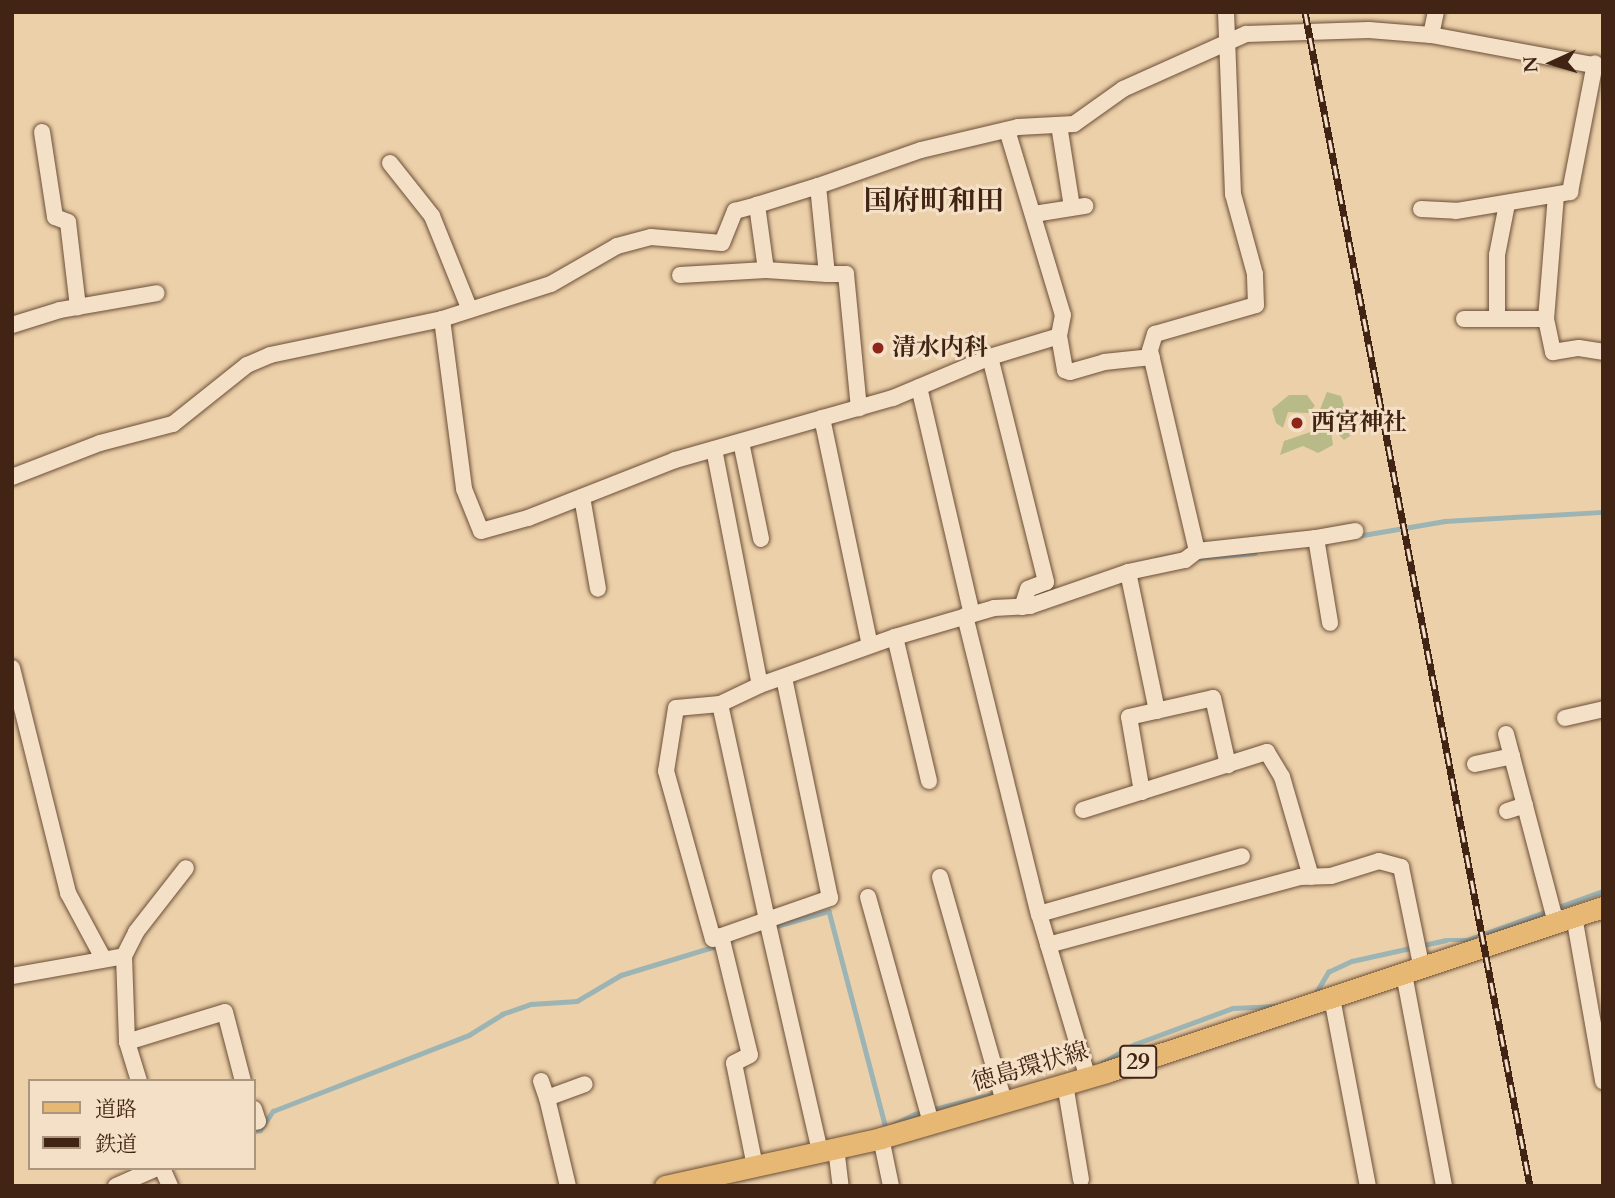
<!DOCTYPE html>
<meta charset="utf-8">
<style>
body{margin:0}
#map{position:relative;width:1615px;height:1198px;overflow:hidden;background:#ecd0a9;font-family:Cardo,"Noto Serif JP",serif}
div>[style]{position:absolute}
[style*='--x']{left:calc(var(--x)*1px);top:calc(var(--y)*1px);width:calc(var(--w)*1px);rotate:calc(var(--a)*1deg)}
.green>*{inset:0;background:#b8bb87}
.stream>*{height:4.5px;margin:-2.25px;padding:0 2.25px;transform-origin:2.25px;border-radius:2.25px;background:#9db4b4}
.roads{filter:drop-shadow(0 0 2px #6c4f38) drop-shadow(0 0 2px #6c4f38)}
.minor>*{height:16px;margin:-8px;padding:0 8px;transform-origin:8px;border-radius:8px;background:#f3e0c7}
.major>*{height:21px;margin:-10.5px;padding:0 10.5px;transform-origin:10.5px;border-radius:10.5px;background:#e6b874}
.rail>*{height:7px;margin-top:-3.5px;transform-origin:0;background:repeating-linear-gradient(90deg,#f3e0c7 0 13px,#412413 0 26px);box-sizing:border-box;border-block:2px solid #412413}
.dots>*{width:19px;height:19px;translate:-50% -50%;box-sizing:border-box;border:4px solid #f3e0c7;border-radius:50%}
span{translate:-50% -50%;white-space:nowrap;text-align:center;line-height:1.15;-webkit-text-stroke:6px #f3e0c7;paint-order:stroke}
.shield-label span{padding:2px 5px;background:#f3e0c7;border:2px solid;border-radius:5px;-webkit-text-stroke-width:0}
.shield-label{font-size:23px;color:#412413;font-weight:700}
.poi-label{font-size:24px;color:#412413;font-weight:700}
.left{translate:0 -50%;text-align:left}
.street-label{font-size:24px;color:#412413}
.quarter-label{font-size:28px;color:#412413;font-weight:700}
.frame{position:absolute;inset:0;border:14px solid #412413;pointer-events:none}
.legend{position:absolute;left:28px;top:1079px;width:228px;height:91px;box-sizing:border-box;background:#f3e0c7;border:2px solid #ac957f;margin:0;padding:9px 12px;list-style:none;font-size:21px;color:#412413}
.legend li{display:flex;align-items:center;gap:14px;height:35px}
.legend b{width:35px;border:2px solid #ac957f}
.north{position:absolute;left:1517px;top:28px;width:70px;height:70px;-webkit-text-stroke:5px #f3e0c7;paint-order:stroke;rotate:266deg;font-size:19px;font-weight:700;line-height:28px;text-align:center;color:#412413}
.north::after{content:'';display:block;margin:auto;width:24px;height:32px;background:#412413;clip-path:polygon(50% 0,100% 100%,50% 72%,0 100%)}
</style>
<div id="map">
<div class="green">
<div style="clip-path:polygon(1327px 392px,1341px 396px,1353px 434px,1344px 440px,1338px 434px,1342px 421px,1323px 417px,1319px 412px)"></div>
<div style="clip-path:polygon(1289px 395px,1307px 395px,1315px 406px,1308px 413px,1288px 412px,1283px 428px,1276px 423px,1272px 409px)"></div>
<div style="clip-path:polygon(1325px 427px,1331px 430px,1333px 445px,1318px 453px,1303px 446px,1280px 455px,1284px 441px)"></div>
</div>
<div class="stream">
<div style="--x:1357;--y:536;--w:89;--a:-9.7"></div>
<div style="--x:1445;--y:521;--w:158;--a:-3.3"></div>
<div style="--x:1197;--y:558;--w:58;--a:-4.9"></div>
<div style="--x:1156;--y:559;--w:19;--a:-12"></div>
<div style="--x:773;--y:927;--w:58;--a:-15.9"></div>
<div style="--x:829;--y:911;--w:224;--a:75.3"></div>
<div style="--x:886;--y:1128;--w:32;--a:-26"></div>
<div style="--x:915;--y:1114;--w:84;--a:-14.5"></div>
<div style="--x:1315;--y:994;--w:26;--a:-59"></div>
<div style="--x:1328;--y:972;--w:26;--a:-25"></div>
<div style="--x:1352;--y:961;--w:96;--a:-12.6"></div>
<div style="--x:1446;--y:940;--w:21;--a:0"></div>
<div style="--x:1467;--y:940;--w:145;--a:-19.8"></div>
<div style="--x:1102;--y:1063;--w:38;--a:-30"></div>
<div style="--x:1135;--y:1044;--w:104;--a:-20.2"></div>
<div style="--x:1233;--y:1008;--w:44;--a:-2.6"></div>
<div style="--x:254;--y:1131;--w:6;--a:-9"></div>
<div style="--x:260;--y:1130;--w:23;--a:-56"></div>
<div style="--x:273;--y:1111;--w:210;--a:-21.2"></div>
<div style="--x:469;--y:1035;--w:39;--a:-32"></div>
<div style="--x:502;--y:1014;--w:31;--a:-19"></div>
<div style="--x:531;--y:1004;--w:46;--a:-3.7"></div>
<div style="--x:577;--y:1001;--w:51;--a:-30.6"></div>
<div style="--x:621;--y:975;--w:102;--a:-17"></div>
</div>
<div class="roads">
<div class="minor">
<div style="--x:1431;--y:35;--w:24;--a:-78"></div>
<div style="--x:1059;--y:125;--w:83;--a:81"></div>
<div style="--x:1007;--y:130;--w:193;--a:73.2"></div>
<div style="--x:1063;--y:315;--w:21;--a:101"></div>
<div style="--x:42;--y:132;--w:86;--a:81.3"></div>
<div style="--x:55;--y:217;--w:14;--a:21"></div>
<div style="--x:68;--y:222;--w:86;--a:83.3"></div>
<div style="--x:390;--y:163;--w:68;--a:51.6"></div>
<div style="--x:432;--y:216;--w:101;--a:68"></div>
<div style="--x:818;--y:186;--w:109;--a:-19.3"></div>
<div style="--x:921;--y:150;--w:100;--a:-13.3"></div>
<div style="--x:1018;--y:127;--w:56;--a:-3.1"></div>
<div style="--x:1074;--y:124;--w:60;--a:-35.5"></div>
<div style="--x:1123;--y:89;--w:135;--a:-24.1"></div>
<div style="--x:1246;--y:34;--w:123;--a:-1.9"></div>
<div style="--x:1369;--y:30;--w:62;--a:4.6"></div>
<div style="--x:1431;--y:35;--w:175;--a:10.5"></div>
<div style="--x:1556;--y:195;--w:124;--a:94.6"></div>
<div style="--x:1546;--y:319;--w:34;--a:78"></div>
<div style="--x:1553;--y:352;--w:26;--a:-9"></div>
<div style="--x:1579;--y:348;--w:24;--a:9"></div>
<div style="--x:1421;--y:209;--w:35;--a:3"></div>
<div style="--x:1456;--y:211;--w:116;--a:-9.5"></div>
<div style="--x:1570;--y:192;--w:131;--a:-79"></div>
<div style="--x:1034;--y:214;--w:52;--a:-8.9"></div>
<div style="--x:827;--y:274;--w:61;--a:-176.2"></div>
<div style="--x:766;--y:270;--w:66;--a:-97.9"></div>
<div style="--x:757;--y:205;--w:64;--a:-17.3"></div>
<div style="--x:818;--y:186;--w:88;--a:84.2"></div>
<div style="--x:827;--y:274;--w:19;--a:0"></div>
<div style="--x:846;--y:274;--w:135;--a:84.5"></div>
<div style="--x:680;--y:275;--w:86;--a:-3.3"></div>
<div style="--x:442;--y:319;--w:171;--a:82.6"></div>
<div style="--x:464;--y:489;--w:45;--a:68"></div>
<div style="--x:481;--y:531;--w:49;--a:-15.5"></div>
<div style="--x:528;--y:518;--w:158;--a:-21.5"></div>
<div style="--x:675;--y:460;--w:227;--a:-15.9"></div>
<div style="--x:893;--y:398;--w:105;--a:-22.9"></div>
<div style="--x:990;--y:357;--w:232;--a:76"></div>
<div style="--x:1046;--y:582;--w:19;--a:159"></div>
<div style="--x:1028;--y:589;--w:19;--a:108"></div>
<div style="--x:1464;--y:319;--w:82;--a:0"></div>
<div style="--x:1497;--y:319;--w:64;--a:-90"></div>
<div style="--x:1497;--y:255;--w:52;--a:-78.9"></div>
<div style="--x:12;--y:325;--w:50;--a:-17.4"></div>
<div style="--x:60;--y:310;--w:98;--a:-9.9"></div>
<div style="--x:990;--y:357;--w:72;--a:-16.9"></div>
<div style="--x:1059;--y:336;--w:35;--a:80"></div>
<div style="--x:1065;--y:370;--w:5;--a:22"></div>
<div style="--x:1070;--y:372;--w:35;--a:-16"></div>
<div style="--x:1104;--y:362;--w:48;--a:-5.9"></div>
<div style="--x:919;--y:387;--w:233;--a:76.9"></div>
<div style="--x:822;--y:418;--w:232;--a:78.1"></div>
<div style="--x:741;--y:442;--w:99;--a:78.3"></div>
<div style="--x:714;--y:449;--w:240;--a:79"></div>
<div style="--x:760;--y:685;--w:44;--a:154.6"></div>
<div style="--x:720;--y:704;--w:44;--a:174.8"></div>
<div style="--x:676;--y:708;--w:64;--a:99"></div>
<div style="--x:666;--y:771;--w:174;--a:74.4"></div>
<div style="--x:713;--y:939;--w:57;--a:-19.4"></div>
<div style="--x:767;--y:920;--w:237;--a:77.1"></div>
<div style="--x:12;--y:477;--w:94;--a:-21.1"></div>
<div style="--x:100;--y:443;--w:75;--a:-14.6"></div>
<div style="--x:173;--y:424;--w:95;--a:-38.6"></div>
<div style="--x:247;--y:365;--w:25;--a:-23"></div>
<div style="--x:270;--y:355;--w:176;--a:-11.8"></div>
<div style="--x:442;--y:319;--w:114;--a:-17.8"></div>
<div style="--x:551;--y:284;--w:76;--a:-29.9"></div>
<div style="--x:617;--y:246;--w:35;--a:-15"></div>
<div style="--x:651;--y:237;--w:71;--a:4.8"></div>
<div style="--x:722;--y:243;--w:35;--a:-68"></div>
<div style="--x:735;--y:211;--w:23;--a:-15"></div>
<div style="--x:582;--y:497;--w:93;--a:80.1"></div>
<div style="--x:1316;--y:538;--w:40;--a:-10"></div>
<div style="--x:1197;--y:551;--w:206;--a:-103.2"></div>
<div style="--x:1150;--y:350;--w:17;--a:-73"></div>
<div style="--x:1155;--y:334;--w:105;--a:-16"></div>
<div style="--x:1256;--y:305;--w:31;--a:-92"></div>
<div style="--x:1255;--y:274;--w:83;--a:-105.4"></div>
<div style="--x:1233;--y:194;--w:182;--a:-92.2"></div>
<div style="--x:1128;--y:572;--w:142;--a:78.2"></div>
<div style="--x:965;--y:616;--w:307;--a:76.1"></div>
<div style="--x:1039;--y:914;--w:171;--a:73.4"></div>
<div style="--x:895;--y:637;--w:148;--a:76.7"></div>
<div style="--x:12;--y:668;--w:232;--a:76"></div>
<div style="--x:68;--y:893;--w:74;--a:61.7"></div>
<div style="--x:760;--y:685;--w:143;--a:-19.6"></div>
<div style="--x:895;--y:637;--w:103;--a:-16.3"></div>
<div style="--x:994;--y:608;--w:36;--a:-3"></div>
<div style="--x:1030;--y:606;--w:104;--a:-19.1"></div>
<div style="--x:1128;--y:572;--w:58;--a:-11.9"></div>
<div style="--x:1185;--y:560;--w:15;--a:-37"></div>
<div style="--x:1197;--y:551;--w:120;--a:-6.2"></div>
<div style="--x:1316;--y:538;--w:86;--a:80.6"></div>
<div style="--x:720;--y:704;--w:221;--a:77.7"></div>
<div style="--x:767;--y:920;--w:67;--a:-19.2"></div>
<div style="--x:830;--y:898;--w:225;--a:-101.8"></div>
<div style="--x:1565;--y:718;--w:39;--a:-13"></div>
<div style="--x:1506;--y:734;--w:196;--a:75.2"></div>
<div style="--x:1475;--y:764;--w:38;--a:-12"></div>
<div style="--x:1142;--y:792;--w:76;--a:-99.8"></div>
<div style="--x:1129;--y:717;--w:86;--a:-12.7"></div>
<div style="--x:1213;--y:698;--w:69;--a:77.4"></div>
<div style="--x:1083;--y:810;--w:193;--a:-17.5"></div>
<div style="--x:1267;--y:752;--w:29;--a:59"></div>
<div style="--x:1282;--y:777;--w:104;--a:73.8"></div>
<div style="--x:1507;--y:811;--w:19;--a:-18"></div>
<div style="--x:940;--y:877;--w:234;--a:74.1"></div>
<div style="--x:868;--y:897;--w:235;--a:74.4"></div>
<div style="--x:1039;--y:914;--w:211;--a:-15.9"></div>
<div style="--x:1574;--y:916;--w:168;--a:80"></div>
<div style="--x:721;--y:936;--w:122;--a:76.3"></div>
<div style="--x:750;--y:1055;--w:18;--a:153"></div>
<div style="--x:734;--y:1063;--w:105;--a:78.5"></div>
<div style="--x:1048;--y:945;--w:261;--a:-15.1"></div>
<div style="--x:1300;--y:877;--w:31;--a:-2"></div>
<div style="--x:1331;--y:876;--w:50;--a:-17.4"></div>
<div style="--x:1379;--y:861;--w:23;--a:15"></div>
<div style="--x:1401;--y:867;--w:104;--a:78.4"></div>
<div style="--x:124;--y:956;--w:27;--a:-63"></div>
<div style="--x:136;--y:932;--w:81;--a:-52"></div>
<div style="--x:1404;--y:974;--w:216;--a:79.3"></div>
<div style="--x:12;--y:976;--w:114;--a:-10.1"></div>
<div style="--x:124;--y:956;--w:86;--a:88"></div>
<div style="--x:127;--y:1042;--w:41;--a:72.9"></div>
<div style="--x:1332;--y:998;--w:191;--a:79.2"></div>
<div style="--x:127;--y:1042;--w:102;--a:-17"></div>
<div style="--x:225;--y:1012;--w:71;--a:75.4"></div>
<div style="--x:541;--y:1081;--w:18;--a:71"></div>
<div style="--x:547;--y:1098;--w:40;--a:-20.2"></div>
<div style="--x:1065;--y:1084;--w:97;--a:80.5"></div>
<div style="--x:547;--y:1098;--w:90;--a:76.6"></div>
<div style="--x:254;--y:1109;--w:13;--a:72"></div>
<div style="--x:258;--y:1121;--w:4;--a:166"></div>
<div style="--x:881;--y:1138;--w:49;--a:78.2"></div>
<div style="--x:836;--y:1148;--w:38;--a:83"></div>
<div style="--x:162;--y:1168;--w:20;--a:66"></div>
<div style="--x:116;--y:1186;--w:45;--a:-23.7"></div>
</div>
<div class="major">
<div style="--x:665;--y:1186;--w:221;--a:-12.5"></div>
<div style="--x:881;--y:1138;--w:234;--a:-16.3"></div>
<div style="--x:1106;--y:1072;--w:524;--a:-18.37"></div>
</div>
</div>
<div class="rail">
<div style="--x:1305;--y:12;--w:1195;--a:79.15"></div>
</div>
<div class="dots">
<div style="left:878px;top:348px;background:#8f2418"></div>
<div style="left:1297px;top:423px;background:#8f2418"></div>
</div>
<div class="shield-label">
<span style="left:1138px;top:1062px">29</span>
</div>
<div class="poi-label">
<span class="left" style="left:892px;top:348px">清水内科</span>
<span class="left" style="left:1311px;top:423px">西宮神社</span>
</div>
<div class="street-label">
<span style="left:1030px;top:1067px;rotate:-16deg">徳島環状線</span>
</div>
<div class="quarter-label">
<span style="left:934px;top:201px">国府町和田</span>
</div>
<div class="frame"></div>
<ul class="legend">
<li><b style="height:9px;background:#e6b874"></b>道路</li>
<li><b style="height:9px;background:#412413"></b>鉄道</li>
</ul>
<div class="north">N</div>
</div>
